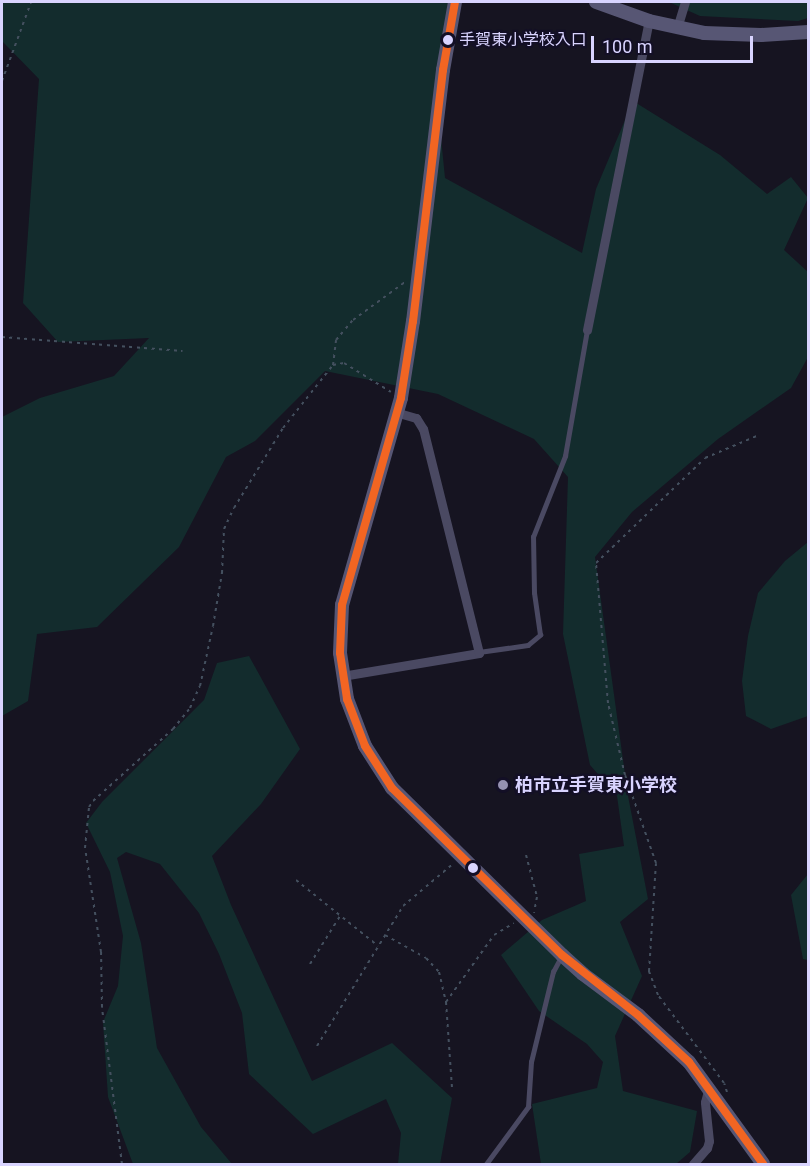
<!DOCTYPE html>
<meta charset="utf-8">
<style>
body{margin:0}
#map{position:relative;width:810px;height:1166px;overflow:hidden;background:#161421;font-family:Roboto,"Noto Sans JP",sans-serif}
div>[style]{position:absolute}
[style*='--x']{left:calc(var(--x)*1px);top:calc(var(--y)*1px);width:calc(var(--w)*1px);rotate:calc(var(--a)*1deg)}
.green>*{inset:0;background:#132c2d}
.path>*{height:2px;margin-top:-1px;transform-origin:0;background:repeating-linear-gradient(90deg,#44505f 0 3px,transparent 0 7.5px)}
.lane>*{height:4.5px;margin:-2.25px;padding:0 2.25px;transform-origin:2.25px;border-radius:2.25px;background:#4a4962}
.street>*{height:9px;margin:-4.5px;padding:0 4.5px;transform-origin:4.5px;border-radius:4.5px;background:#4a4962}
.secondary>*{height:14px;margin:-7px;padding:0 7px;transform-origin:7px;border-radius:7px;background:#575674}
.bus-1>*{height:8px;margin:-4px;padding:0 4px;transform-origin:4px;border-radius:4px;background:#f26522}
.dots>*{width:16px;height:16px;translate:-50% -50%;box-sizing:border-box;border:3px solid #130f26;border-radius:50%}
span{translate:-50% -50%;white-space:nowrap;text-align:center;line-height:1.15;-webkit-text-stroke:4.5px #130f26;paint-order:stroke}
.bus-label{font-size:16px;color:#d9d4ff}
.left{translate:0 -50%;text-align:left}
.poi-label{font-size:18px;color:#d9d4ff;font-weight:700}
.frame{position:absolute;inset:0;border:3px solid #d9d4ff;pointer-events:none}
.scale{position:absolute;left:591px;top:36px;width:162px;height:27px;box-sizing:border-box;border:3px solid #d9d4ff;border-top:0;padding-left:8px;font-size:18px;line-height:21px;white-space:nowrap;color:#d9d4ff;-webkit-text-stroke:4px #130f26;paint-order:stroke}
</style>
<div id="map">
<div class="green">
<div style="clip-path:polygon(2px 2px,448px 2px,437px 98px,445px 178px,582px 253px,596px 189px,633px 101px,720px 155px,767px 194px,791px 177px,808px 198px,784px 250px,808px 272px,808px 357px,791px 388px,718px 439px,632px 512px,595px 557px,628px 796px,648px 899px,620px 922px,642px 976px,615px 1036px,623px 1091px,697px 1111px,690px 1152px,676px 1164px,541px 1164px,532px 1104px,597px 1088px,603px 1062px,587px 1044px,539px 1011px,501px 955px,542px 920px,586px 901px,579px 854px,624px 846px,617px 796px,590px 765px,563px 634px,568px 477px,534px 439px,438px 394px,325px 371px,255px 441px,226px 457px,179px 547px,97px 627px,37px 634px,28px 701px,2px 716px,2px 417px,40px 398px,114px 376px,149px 338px,58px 342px,23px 303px,39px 79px,2px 41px)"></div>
<div style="clip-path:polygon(669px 2px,808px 2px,808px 18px,798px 21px,700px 16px)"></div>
<div style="clip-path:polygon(808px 542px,808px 716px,771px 729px,746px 716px,742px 681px,748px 636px,758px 593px,785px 561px)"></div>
<div style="clip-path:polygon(249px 656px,300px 749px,261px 804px,212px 856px,231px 905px,312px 1081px,392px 1043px,452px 1098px,440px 1164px,398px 1164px,401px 1133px,386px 1099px,313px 1134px,249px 1074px,242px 1013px,219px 954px,199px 913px,160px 864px,126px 852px,117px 858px,141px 943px,157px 1048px,201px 1127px,232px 1164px,133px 1164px,108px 1097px,103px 1022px,118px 986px,123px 936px,110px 872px,86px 823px,102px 802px,204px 700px,217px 663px)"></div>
<div style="clip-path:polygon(808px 874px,808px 960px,803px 959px,791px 895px)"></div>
</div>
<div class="path">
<div style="--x:2;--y:81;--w:84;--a:-69.8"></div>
<div style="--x:2;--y:337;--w:181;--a:4.4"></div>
<div style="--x:333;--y:365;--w:25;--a:-83"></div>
<div style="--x:336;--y:340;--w:26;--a:-50"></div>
<div style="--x:353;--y:320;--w:64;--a:-36.2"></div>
<div style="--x:526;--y:855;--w:43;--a:75.3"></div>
<div style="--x:537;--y:897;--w:16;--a:101"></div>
<div style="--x:296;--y:880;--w:105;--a:38.8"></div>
<div style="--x:385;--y:935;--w:47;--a:29.3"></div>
<div style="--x:426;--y:958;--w:19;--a:47"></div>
<div style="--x:439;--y:972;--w:31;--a:77"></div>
<div style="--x:446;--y:1002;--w:86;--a:86"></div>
<div style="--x:310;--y:964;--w:57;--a:-58"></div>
<div style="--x:446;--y:1002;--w:82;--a:-54.4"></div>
<div style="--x:494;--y:935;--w:23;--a:-31"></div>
<div style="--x:317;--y:1046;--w:164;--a:-58.4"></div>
<div style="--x:403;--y:906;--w:67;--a:-40.1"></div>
<div style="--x:727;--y:1092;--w:9;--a:-108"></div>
<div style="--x:724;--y:1083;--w:110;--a:-126.9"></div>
<div style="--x:658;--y:995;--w:26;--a:-111"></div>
<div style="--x:649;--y:971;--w:108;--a:-86.3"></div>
<div style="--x:656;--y:863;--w:93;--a:-109.4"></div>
<div style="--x:625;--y:775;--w:74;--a:-103.3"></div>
<div style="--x:608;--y:703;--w:141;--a:-94.9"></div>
<div style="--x:596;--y:563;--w:151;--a:-43.9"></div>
<div style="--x:705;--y:458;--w:59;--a:-23.1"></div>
<div style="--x:122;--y:1164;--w:158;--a:-97.3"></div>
<div style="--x:102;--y:1007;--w:55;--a:-91"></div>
<div style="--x:101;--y:952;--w:105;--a:-98.7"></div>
<div style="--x:85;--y:848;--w:41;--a:-84.4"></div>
<div style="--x:89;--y:807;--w:7;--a:-56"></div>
<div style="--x:93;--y:801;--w:108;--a:-42"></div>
<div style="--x:173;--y:729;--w:27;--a:-51"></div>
<div style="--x:190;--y:708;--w:24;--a:-66"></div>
<div style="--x:200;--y:686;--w:61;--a:-77.8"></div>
<div style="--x:213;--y:626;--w:54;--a:-80.4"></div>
<div style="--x:222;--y:573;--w:44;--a:-87.4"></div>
<div style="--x:224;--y:529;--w:23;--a:-65"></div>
<div style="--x:234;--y:508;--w:94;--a:-58.5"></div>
<div style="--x:283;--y:428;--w:80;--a:-51.6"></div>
<div style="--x:333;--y:365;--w:11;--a:-10"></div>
<div style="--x:344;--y:363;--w:55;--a:31.7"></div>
</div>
<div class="lane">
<div style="--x:479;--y:652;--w:49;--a:-8.1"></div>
<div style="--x:528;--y:645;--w:16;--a:-40"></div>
<div style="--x:540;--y:635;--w:42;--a:-98.1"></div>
<div style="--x:534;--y:593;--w:56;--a:-91"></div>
<div style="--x:533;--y:537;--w:87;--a:-68.4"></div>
<div style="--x:565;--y:456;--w:128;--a:-80.1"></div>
<div style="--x:486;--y:1164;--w:71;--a:-53.6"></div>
<div style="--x:528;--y:1107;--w:45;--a:-86.2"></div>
<div style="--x:531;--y:1062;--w:93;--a:-76.3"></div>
<div style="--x:553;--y:972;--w:17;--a:-62"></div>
</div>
<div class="street">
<div style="--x:677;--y:28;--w:27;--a:-73"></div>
<div style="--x:587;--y:330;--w:315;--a:-78.7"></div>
<div style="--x:342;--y:676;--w:139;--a:-9.5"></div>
<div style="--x:479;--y:653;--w:231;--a:-104"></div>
<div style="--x:423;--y:429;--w:13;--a:-122"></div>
<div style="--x:416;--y:418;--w:19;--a:-164"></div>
<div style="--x:693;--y:1164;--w:21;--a:-49"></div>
<div style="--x:707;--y:1148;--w:7;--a:-74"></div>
<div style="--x:709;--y:1141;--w:39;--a:-96"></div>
<div style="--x:705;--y:1102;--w:16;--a:-75"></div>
</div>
<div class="secondary">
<div style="--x:455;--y:2;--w:69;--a:100"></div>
<div style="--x:443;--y:70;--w:253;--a:96.8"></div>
<div style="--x:413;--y:321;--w:78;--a:98.9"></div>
<div style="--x:401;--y:398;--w:215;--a:105.9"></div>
<div style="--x:342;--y:605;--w:48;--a:92.4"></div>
<div style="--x:340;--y:653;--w:47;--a:81.3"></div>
<div style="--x:347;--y:699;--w:50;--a:69"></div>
<div style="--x:365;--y:746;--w:50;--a:57.3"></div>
<div style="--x:392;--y:788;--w:238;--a:44.5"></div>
<div style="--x:562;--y:955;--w:28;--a:42"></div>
<div style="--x:583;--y:974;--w:69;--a:36.7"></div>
<div style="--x:638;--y:1015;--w:69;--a:42.7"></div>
<div style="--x:689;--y:1062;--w:126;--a:54"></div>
<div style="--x:596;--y:2;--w:56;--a:19.7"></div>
<div style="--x:649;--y:21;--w:56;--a:12.3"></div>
<div style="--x:704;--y:33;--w:57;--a:2"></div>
<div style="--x:761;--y:35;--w:47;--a:-3.7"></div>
</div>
<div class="bus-1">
<div style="--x:455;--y:2;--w:69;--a:100"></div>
<div style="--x:443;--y:70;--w:253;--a:96.8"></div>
<div style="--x:413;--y:321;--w:78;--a:98.9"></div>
<div style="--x:401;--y:398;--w:215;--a:105.9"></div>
<div style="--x:342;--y:605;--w:48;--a:92.4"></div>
<div style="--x:340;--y:653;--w:47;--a:81.3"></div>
<div style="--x:347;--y:699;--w:50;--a:69"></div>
<div style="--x:365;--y:746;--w:50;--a:57.3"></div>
<div style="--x:392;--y:788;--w:238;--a:44.5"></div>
<div style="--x:562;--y:955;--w:97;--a:38.3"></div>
<div style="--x:638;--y:1015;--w:69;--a:42.7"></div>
<div style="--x:689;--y:1062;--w:126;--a:54"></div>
</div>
<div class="dots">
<div style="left:448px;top:40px;background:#d9d4ff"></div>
<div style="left:503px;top:785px;background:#9591b1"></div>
<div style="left:473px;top:868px;background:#d9d4ff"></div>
</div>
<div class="bus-label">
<span class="left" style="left:459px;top:40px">手賀東小学校入口</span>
</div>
<div class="poi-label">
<span class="left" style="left:515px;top:785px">柏市立手賀東小学校</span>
</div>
<div class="frame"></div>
<div class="scale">100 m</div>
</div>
